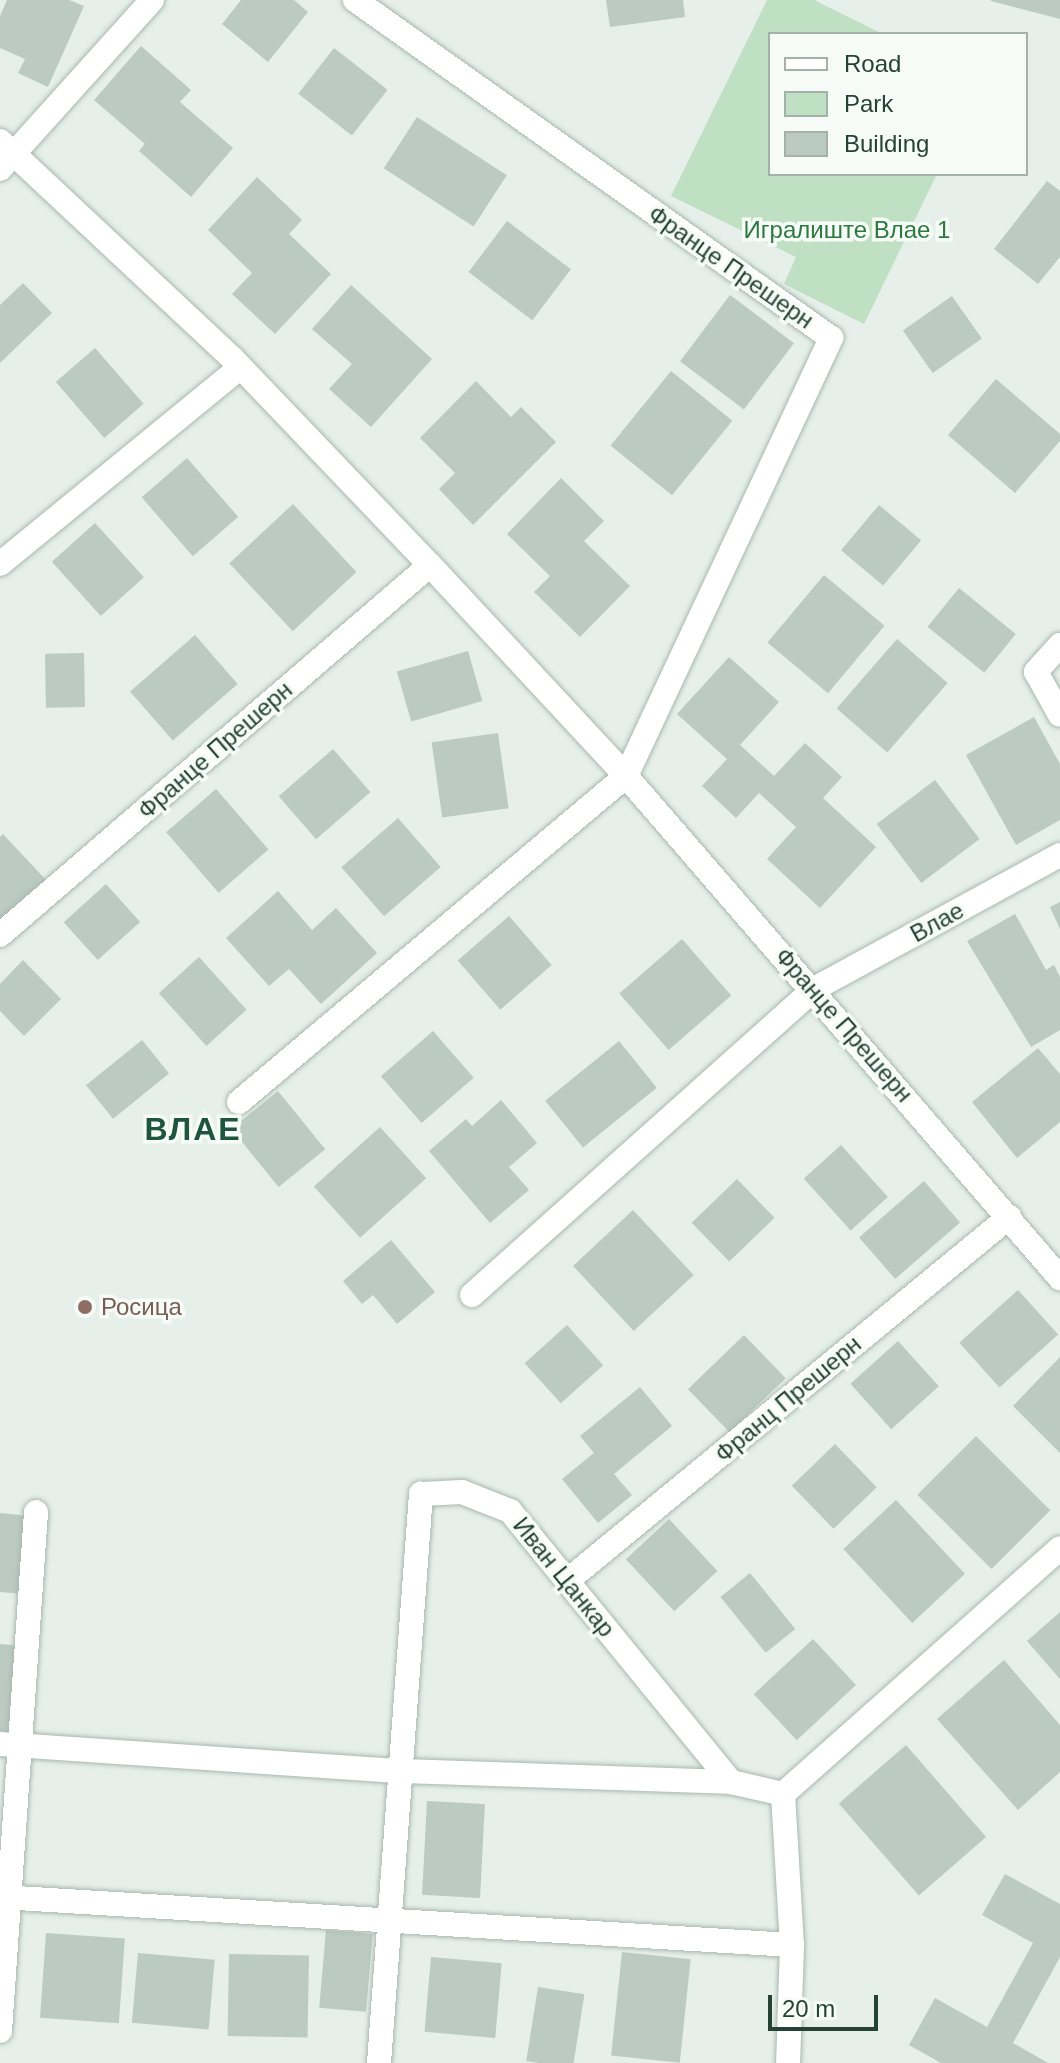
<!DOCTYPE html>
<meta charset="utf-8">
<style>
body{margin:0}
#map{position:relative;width:1060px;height:2063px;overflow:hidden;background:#e6efea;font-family:Arial,sans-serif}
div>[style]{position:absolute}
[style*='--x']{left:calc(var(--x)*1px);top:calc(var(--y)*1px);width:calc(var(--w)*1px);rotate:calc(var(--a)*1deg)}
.green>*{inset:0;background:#bfe0c3}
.building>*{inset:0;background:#bbcac2;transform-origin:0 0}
.roads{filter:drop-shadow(0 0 2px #a8b8b0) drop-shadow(0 0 2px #a8b8b0)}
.street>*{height:24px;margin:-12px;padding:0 12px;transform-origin:12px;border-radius:12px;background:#fff}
.dots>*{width:22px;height:22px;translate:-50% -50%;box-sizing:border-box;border:4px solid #f7fbf8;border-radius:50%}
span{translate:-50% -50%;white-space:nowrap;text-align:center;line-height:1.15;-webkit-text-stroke:7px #f7fbf8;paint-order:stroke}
.park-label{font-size:24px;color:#2d7940}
.street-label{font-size:24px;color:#244236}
.education-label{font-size:24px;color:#785e54}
.left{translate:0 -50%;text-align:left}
.district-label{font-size:32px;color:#1f5440;font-weight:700;letter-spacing:2px}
.legend{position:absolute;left:768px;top:32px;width:260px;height:144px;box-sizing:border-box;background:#f7fbf8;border:2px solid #a3b1aa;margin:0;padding:10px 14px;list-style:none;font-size:24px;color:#244236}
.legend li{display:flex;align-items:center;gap:16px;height:40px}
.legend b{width:40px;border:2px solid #a3b1aa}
.scale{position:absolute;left:768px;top:1995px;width:110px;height:36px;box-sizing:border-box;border:4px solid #244236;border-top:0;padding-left:10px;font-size:24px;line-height:28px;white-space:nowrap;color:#244236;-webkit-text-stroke:6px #f7fbf8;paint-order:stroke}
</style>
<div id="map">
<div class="green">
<div style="clip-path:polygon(767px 0,814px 0,883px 34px,770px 34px,770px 174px,937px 174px,864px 324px,784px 284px,796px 257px,671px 196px)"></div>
</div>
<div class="building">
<div style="clip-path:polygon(7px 0,69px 0,84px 6px,48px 87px,18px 73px,25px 59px,0 48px,0 16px)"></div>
<div style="clip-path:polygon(241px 0,294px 0,308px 12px,268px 62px,222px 24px)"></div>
<div style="clip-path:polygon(606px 0,683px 0,685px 17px,610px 27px)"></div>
<div style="clip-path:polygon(991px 0,1060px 0,1060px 19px,991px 1px)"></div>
<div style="clip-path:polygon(141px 46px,191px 90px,180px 102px,233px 148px,191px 197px,139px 151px,145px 144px,94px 100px)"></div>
<div style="left:334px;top:48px;width:68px;height:58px;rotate:38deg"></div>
<div style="left:417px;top:117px;width:107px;height:61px;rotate:33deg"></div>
<div style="clip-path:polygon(257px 177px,302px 220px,289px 234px,331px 274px,275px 334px,232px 294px,252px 273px,208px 230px)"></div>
<div style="clip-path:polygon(1047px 181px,1060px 191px,1060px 257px,1038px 284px,994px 249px)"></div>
<div style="left:507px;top:221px;width:80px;height:64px;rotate:37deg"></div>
<div style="clip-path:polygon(23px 283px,52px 313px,0 363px,0 305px)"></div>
<div style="clip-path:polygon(351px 285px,432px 359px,371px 427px,329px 389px,352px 364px,312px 329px)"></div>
<div style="left:730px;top:295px;width:80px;height:83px;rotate:37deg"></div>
<div style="left:952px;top:296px;width:52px;height:60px;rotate:55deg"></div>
<div style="left:95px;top:348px;width:74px;height:52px;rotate:49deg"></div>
<div style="left:671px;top:371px;width:79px;height:96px;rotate:39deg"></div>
<div style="clip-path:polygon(996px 379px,1060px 434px,1060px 441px,1015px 493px,948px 435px)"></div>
<div style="clip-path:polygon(476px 381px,511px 417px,521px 407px,556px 442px,473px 525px,439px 489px,455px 473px,420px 438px)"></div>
<div style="left:187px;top:458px;width:78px;height:60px;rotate:49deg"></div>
<div style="clip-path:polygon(561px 478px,604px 521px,584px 541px,630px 586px,580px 637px,534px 592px,550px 576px,507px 534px)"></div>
<div style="left:293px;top:504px;width:93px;height:87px;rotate:47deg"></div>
<div style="left:879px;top:505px;width:55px;height:59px;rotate:40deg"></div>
<div style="left:95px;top:523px;width:73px;height:58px;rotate:48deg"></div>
<div style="left:824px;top:575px;width:79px;height:88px;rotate:40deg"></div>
<div style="left:959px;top:588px;width:73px;height:50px;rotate:39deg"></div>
<div style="left:195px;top:635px;width:65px;height:86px;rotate:49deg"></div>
<div style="left:897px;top:639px;width:67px;height:92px;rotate:41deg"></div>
<div style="left:468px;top:651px;width:52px;height:74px;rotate:74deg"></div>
<div style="left:84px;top:653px;width:54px;height:39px;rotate:89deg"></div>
<div style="clip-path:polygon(729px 657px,779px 702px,740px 745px,774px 776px,805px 743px,842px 777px,823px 798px,876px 847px,820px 908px,767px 859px,796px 827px,759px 793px,736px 818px,702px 786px,727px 759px,677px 714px)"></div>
<div style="clip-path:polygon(1034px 717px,1060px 764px,1060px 820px,1016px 845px,966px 755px)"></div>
<div style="left:498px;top:733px;width:76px;height:67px;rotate:82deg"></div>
<div style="left:333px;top:749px;width:57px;height:72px;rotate:49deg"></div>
<div style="left:935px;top:780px;width:74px;height:73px;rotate:53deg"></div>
<div style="left:216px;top:789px;width:80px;height:66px;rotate:49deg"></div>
<div style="left:398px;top:818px;width:65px;height:75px;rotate:49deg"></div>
<div style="clip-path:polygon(3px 834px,46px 880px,0 925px,0 837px)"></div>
<div style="left:106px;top:884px;width:51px;height:57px;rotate:48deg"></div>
<div style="clip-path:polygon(278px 891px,312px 930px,336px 908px,377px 953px,321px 1004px,289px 969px,269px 986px,226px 938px)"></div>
<div style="clip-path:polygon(1060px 902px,1060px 929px,1050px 907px)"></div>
<div style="clip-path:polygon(1015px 914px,1046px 970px,1054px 965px,1060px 977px,1060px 1030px,1031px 1047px,967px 941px)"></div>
<div style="left:509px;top:916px;width:65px;height:68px;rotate:49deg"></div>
<div style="left:682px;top:939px;width:75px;height:83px;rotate:49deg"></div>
<div style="left:199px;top:957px;width:71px;height:54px;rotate:48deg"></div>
<div style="clip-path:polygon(23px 960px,61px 999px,24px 1036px,0 1011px,0 984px)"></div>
<div style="left:433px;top:1031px;width:62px;height:69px;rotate:49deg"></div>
<div style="left:142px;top:1040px;width:43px;height:72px;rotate:51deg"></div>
<div style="left:619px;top:1041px;width:60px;height:95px;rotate:51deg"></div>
<div style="clip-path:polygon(1038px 1048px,1060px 1074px,1060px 1122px,1017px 1158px,972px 1102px)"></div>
<div style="left:278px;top:1091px;width:75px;height:60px;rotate:51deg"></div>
<div style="clip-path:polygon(501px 1100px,537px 1143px,509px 1167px,529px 1190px,490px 1223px,429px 1151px,466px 1119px,472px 1126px)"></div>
<div style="left:380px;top:1127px;width:69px;height:89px;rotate:48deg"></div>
<div style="left:841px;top:1145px;width:70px;height:50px;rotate:48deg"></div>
<div style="left:737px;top:1179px;width:54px;height:63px;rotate:46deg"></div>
<div style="left:924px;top:1181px;width:55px;height:86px;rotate:49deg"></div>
<div style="left:633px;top:1210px;width:89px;height:82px;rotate:47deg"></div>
<div style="clip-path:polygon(391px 1240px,435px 1292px,397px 1324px,373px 1295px,362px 1304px,343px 1281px)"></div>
<div style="left:1018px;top:1290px;width:60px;height:79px;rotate:48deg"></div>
<div style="left:567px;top:1325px;width:54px;height:57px;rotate:48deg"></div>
<div style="left:744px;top:1335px;width:60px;height:78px;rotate:46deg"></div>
<div style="left:898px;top:1341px;width:61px;height:64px;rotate:48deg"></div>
<div style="clip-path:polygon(1060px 1357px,1060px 1453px,1013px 1406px)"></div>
<div style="clip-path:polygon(640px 1387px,672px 1426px,614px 1474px,632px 1495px,598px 1523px,562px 1479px,594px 1453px,580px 1436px)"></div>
<div style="left:976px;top:1436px;width:105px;height:83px;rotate:45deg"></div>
<div style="left:835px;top:1444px;width:60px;height:60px;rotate:46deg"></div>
<div style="left:896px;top:1500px;width:101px;height:72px;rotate:47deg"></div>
<div style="clip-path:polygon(0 1513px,31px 1516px,24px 1594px,0 1592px)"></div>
<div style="left:669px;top:1519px;width:71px;height:59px;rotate:47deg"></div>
<div style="left:750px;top:1573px;width:72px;height:38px;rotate:51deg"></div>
<div style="clip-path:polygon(1060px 1612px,1060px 1679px,1027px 1641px)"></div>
<div style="left:813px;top:1639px;width:63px;height:81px;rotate:47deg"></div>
<div style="clip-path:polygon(0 1644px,23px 1646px,16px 1732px,0 1731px)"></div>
<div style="clip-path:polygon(1004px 1660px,1060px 1725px,1060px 1772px,1018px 1810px,937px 1719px)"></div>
<div style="left:906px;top:1745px;width:122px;height:89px;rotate:49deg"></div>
<div style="left:427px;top:1801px;width:58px;height:94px;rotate:3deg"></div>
<div style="clip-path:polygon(1005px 1874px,1060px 1904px,1060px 1957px,1013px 2043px,1048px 2063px,941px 2063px,909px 2045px,935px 1998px,987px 2027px,1033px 1943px,982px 1915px)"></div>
<div style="left:326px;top:1930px;width:47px;height:78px;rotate:5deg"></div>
<div style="left:46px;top:1933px;width:79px;height:85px;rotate:4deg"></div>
<div style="left:622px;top:1952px;width:69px;height:104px;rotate:6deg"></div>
<div style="left:138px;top:1953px;width:77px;height:70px;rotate:5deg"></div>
<div style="left:229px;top:1954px;width:80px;height:82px;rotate:1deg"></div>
<div style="left:431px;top:1957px;width:71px;height:75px;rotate:5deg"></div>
<div style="left:538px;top:1987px;width:47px;height:75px;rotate:9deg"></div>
</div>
<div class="roads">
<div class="street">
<div style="--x:0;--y:141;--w:318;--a:43.1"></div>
<div style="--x:232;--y:358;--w:286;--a:46.3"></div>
<div style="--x:430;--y:565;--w:288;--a:47.1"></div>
<div style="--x:626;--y:776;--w:664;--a:49.16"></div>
<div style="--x:0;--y:169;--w:227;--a:-48"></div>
<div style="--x:0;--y:564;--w:311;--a:-39.3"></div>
<div style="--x:1060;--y:645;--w:36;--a:132"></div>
<div style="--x:1036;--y:672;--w:49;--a:60.8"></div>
<div style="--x:0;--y:935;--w:567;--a:-40.71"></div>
<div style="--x:239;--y:1102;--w:506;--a:-40.11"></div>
<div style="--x:626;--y:776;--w:484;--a:-64.9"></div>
<div style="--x:831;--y:338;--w:584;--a:-144.62"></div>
<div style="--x:472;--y:1295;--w:459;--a:-41.8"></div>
<div style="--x:814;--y:989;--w:280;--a:-28.6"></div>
<div style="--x:567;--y:1581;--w:573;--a:-39.47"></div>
<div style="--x:0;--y:1744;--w:401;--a:3.9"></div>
<div style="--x:400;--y:1771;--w:331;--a:1.9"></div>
<div style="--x:783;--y:1794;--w:370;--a:-41.6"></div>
<div style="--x:0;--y:1897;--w:793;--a:3.47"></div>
<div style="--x:0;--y:2031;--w:520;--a:-86.03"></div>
<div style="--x:379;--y:2063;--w:571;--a:-85.78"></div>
<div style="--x:421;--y:1494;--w:41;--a:-2.8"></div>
<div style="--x:462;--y:1492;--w:52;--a:21.6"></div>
<div style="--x:510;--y:1511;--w:350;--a:50.8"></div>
<div style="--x:731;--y:1782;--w:53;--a:13"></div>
<div style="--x:783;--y:1794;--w:151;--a:86.6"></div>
<div style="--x:792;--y:1945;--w:118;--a:91.9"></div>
</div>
</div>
<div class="dots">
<div style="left:85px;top:1307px;background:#8d6e63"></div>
</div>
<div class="park-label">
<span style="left:847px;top:230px">Игралиште Влае 1</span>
</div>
<div class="street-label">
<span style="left:731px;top:267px;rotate:35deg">Францe Прешерн</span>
<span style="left:215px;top:750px;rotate:-41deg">Францe Прешерн</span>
<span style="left:937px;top:922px;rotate:-29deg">Влае</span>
<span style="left:844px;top:1025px;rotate:49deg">Францe Прешерн</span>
<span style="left:788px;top:1399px;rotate:-40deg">Франц Прешерн</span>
<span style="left:564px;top:1577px;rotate:51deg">Иван Цанкар</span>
</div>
<div class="education-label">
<span class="left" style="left:101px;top:1307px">Росица</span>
</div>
<div class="district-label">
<span style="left:193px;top:1129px">ВЛАЕ</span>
</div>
<ul class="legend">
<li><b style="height:10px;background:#fff"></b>Road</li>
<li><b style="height:22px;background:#bfe0c3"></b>Park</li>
<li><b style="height:22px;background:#bbcac2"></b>Building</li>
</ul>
<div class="scale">20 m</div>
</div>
